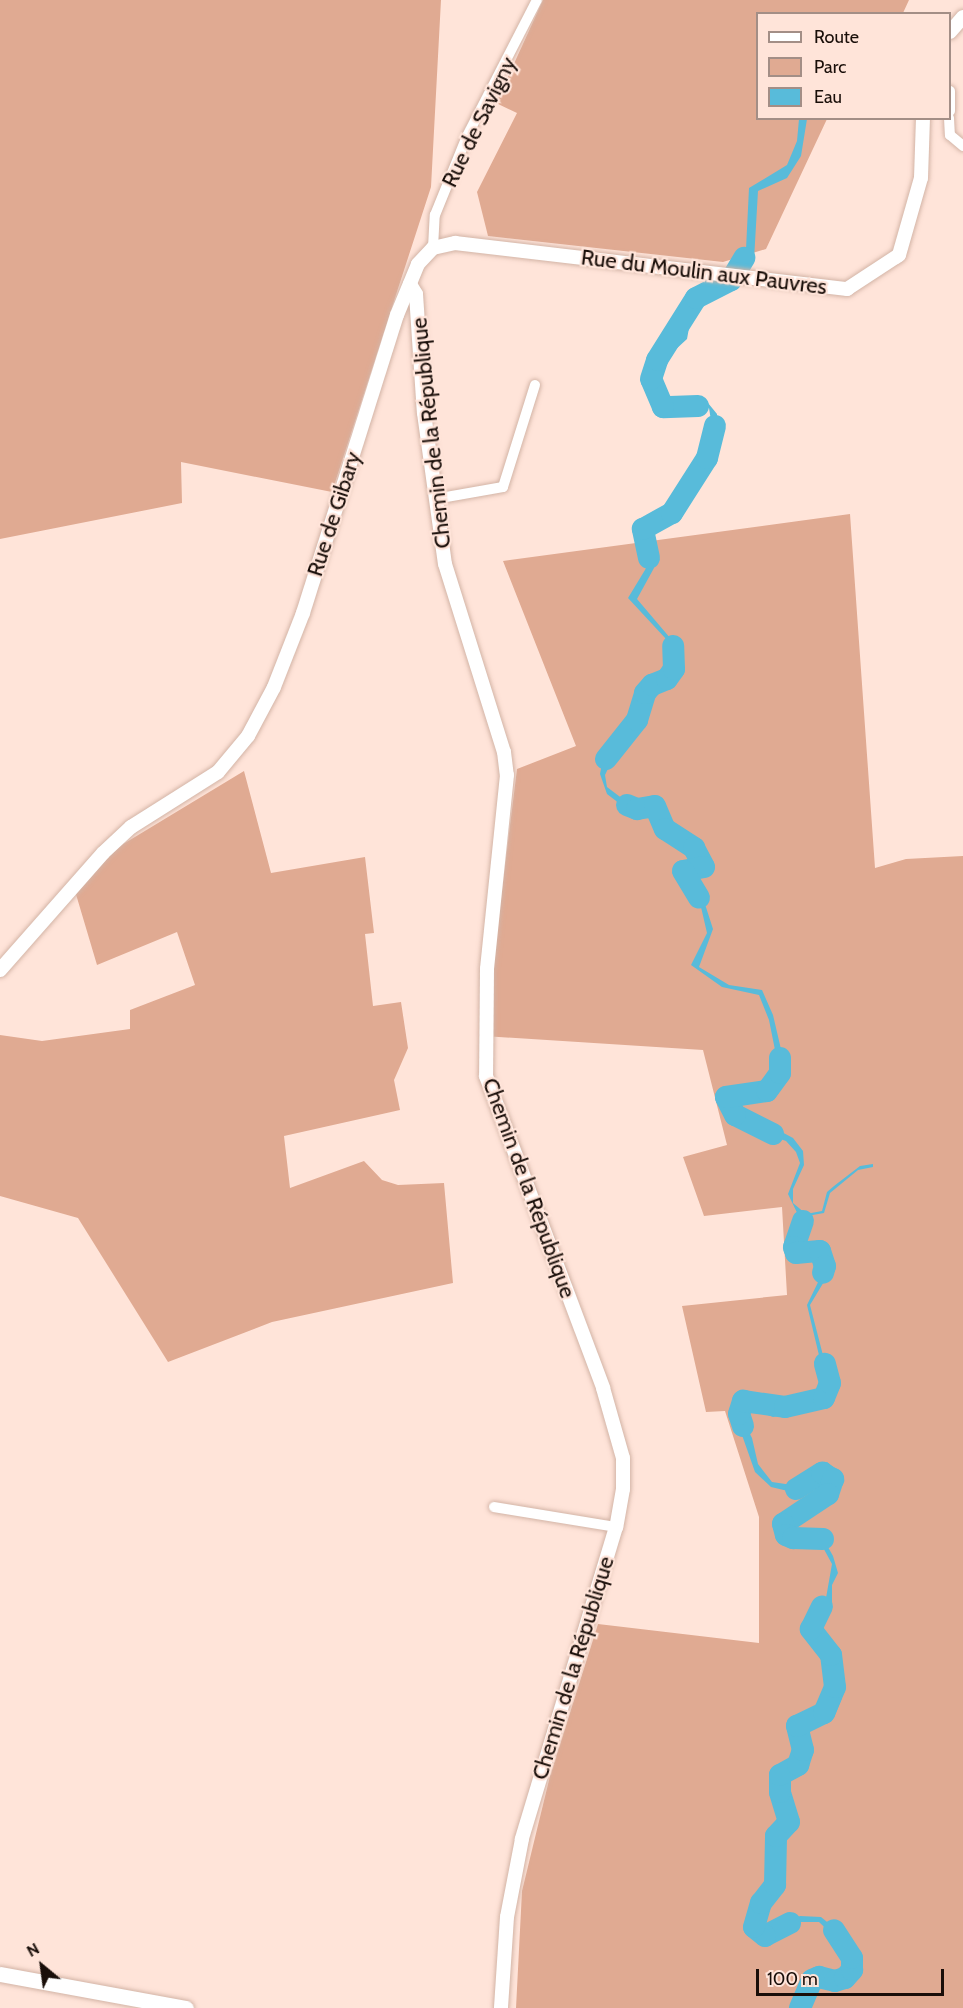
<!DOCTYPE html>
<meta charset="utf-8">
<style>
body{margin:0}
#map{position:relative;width:963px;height:2008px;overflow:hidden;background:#ffe4d9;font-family:Cabin,sans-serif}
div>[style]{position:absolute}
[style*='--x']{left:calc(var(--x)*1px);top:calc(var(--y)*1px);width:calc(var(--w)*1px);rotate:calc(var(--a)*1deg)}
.green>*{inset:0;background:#e0aa92}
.water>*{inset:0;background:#58bbda}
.river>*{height:22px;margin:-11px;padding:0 11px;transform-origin:11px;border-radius:11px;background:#58bbda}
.roads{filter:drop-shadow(0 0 2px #d3b4a6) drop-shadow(0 0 2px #d3b4a6)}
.street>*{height:10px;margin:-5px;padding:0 5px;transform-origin:5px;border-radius:5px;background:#fff}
.secondary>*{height:14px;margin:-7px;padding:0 7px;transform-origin:7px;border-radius:7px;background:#fff}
.primary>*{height:15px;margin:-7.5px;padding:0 7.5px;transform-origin:7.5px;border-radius:7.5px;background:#fff}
span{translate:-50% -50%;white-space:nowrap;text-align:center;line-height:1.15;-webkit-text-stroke:4.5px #ffe4d9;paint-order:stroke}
.street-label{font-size:22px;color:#190e09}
.legend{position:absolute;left:756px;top:12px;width:195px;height:108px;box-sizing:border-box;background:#ffe4d9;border:2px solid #a38e86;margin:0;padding:8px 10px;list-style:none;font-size:18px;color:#190e09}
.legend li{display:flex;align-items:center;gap:12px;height:30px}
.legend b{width:30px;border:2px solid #a38e86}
.north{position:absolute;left:12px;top:1936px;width:60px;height:60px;-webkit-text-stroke:4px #ffe4d9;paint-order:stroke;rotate:331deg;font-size:16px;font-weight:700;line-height:24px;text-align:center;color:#190e09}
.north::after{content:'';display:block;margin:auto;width:21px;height:27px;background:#190e09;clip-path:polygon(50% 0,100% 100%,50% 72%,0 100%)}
.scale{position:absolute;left:756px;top:1969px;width:188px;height:27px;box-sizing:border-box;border:3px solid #190e09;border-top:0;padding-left:8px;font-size:18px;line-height:21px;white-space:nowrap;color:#190e09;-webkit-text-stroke:4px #ffe4d9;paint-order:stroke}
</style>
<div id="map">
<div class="green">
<div style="clip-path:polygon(0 0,441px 0,431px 187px,332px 492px,181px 462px,182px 503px,0 539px)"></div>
<div style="clip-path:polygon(543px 0,909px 0,903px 13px,758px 14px,758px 118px,827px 119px,766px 249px,723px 262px,488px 236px,477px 192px,517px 113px,496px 103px)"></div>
<div style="clip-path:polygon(850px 514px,875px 868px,906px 859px,963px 856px,963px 2008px,516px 2008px,522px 1891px,550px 1776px,598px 1624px,759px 1643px,759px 1517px,725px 1411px,706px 1412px,682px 1306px,787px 1295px,782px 1207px,704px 1216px,683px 1157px,727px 1145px,703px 1050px,484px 1036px,517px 769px,576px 746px,503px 561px)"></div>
<div style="clip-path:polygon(244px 771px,271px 873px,365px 857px,374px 933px,365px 934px,373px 1006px,401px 1002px,408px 1048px,394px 1080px,400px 1110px,284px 1136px,290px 1188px,364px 1161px,382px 1180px,398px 1185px,444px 1183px,453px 1283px,272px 1322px,168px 1362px,78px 1218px,0 1196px,0 1035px,42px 1041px,130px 1029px,130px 1010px,195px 985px,177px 932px,97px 965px,75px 891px,120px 846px)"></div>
</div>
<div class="water">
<div style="clip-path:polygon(799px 119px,807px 119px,801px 156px,787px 178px,758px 191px,754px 260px,742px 268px,733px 266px,746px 249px,749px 188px,787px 165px,797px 141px)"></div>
<div style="clip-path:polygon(732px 278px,737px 279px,731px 290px,716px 293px,693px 306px,687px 339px,662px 362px,657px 402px,665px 409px,708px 403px,717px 414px,717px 433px,709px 462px,669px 524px,652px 525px,644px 535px,654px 568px,637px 599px,671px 639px,681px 664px,667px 687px,649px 695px,637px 732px,615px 754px,605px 775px,607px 787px,636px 809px,654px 803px,667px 832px,687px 839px,710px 867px,712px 872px,686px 880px,704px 901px,713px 929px,699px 967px,729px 985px,762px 990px,773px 1015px,784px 1062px,783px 1082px,778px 1094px,763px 1101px,732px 1104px,739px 1121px,778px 1130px,793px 1138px,803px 1151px,804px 1165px,793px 1189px,793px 1203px,806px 1214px,822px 1211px,827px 1192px,834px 1186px,860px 1166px,873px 1164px,873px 1167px,858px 1170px,830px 1193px,824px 1213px,807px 1216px,795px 1249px,800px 1253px,817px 1245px,827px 1255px,825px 1280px,810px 1305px,833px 1394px,827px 1405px,773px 1417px,745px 1406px,741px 1417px,752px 1438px,758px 1464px,772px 1482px,799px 1486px,817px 1466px,827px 1462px,840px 1472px,837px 1491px,825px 1504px,783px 1529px,789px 1540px,819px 1531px,833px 1556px,838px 1573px,832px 1585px,832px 1603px,812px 1634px,832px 1646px,842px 1698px,834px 1718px,798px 1730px,808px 1752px,797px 1775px,781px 1778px,783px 1800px,793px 1819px,775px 1846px,778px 1896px,763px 1907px,756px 1925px,756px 1932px,763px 1936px,800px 1916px,821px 1917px,843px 1935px,853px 1954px,848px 1956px,839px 1941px,819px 1922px,797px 1922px,762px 1939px,751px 1930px,757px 1906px,772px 1893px,774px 1836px,789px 1822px,779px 1804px,777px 1775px,795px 1769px,801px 1749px,793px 1728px,823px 1715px,833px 1691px,827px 1653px,809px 1636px,809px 1627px,826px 1598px,832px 1564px,819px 1540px,789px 1540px,783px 1538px,780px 1523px,816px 1505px,830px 1492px,831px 1480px,823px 1472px,792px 1492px,771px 1487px,755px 1472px,736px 1418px,737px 1407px,744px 1400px,777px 1410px,822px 1401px,828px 1393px,807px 1305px,821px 1276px,823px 1260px,813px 1250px,799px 1258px,790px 1253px,802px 1223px,788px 1194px,800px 1163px,796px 1152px,786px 1141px,738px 1124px,723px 1099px,768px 1093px,778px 1078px,779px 1070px,769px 1020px,759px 995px,722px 987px,691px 965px,707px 933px,701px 907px,679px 873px,703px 870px,689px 849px,663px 833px,653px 807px,634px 812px,624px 807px,607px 794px,600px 774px,603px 758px,633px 727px,646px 690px,667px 681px,675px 662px,666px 639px,628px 598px,648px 565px,639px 534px,649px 524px,670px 516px,708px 456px,713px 433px,709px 408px,702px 405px,663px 411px,653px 400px,648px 381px,656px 359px,693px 301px,729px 286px)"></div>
</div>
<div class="river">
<div style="--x:698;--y:406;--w:35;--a:178"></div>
<div style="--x:663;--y:407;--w:30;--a:-113"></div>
<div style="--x:651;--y:379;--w:20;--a:-72"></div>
<div style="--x:657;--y:360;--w:73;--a:-57.8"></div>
<div style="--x:696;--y:298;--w:39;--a:-27"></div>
<div style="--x:731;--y:280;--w:26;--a:-59"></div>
<div style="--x:649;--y:558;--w:30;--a:-102"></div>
<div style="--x:643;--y:529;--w:33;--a:-29"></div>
<div style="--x:672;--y:513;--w:65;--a:-57.5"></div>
<div style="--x:707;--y:458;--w:33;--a:-76"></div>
<div style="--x:606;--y:759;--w:50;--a:-51.5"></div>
<div style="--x:637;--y:720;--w:28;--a:-73"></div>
<div style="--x:645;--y:693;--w:11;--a:-49"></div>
<div style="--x:652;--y:685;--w:16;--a:-22"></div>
<div style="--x:667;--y:679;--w:12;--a:-55"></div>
<div style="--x:674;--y:669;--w:23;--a:-92"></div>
<div style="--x:627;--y:805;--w:11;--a:22"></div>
<div style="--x:637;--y:809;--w:18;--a:-9"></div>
<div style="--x:655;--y:806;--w:25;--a:67"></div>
<div style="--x:665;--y:829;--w:35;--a:33"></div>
<div style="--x:694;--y:848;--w:21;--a:62"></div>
<div style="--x:704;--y:867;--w:21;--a:169"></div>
<div style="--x:683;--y:871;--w:31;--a:59"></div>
<div style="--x:773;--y:1134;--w:42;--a:-153.4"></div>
<div style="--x:735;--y:1115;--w:20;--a:-117"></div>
<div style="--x:726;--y:1097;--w:41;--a:-8.3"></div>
<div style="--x:767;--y:1091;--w:22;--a:-54"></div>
<div style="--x:780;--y:1073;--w:15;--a:-90"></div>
<div style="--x:803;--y:1221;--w:28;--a:109"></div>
<div style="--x:794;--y:1247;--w:6;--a:72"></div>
<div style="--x:796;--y:1253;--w:24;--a:-5"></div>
<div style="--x:820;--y:1251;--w:16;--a:72"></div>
<div style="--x:825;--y:1266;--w:7;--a:106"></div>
<div style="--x:743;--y:1426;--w:13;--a:-108"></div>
<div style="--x:739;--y:1414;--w:14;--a:-73"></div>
<div style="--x:743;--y:1401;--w:42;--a:8.1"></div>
<div style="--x:785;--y:1407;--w:40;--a:-13"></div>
<div style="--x:824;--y:1398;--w:16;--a:-68"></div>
<div style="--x:830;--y:1383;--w:20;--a:-105"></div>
<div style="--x:796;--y:1489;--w:31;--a:-32"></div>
<div style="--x:822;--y:1473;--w:13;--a:29"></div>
<div style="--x:833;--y:1479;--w:16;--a:108"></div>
<div style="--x:828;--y:1494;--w:54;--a:146.3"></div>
<div style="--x:783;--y:1524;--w:11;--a:75"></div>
<div style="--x:786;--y:1535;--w:8;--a:23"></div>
<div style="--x:793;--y:1538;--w:30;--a:2"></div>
<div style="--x:790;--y:1923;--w:28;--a:153"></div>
<div style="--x:765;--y:1936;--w:14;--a:-141"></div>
<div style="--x:754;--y:1927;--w:25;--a:-74"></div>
<div style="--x:761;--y:1903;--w:23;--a:-52"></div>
<div style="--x:775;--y:1885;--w:49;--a:-88.8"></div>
<div style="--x:776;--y:1836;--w:19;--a:-47"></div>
<div style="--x:789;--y:1822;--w:31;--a:-107"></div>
<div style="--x:780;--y:1792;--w:17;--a:-90"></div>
<div style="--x:780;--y:1775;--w:21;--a:-29"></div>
<div style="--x:798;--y:1765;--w:16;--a:-72"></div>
<div style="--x:803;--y:1750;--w:25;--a:-104"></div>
<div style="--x:797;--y:1726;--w:30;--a:-26"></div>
<div style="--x:824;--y:1713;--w:28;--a:-67"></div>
<div style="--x:835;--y:1687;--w:32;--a:-97"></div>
<div style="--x:831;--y:1655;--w:33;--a:-128"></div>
<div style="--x:811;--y:1629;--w:25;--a:-64"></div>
<div style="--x:800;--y:2008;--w:30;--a:-67"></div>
<div style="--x:812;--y:1980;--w:8;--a:-23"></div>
<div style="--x:819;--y:1977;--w:16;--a:14"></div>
<div style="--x:835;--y:1981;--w:10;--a:-17"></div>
<div style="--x:845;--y:1978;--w:11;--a:-49"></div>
<div style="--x:852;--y:1970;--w:12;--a:-90"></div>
<div style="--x:852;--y:1958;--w:33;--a:-123"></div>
</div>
<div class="roads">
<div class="street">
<div style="--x:950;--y:91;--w:20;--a:90"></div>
<div style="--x:949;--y:118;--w:17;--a:87"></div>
<div style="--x:950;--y:135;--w:17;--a:40"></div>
<div style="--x:433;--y:248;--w:33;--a:-87"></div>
<div style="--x:435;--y:215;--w:85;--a:-67.9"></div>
<div style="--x:467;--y:136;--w:153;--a:-62.8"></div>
<div style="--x:435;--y:499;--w:69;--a:-10"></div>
<div style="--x:503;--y:487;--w:107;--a:-72.6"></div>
<div style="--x:494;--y:1507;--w:124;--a:9.3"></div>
</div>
<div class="secondary">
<div style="--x:950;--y:32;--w:20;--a:-49"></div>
<div style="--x:410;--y:284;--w:12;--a:59"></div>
<div style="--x:416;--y:294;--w:119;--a:86.2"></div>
<div style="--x:424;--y:413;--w:152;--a:82.1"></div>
<div style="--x:445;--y:564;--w:197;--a:72.6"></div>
<div style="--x:504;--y:752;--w:23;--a:83"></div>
<div style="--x:507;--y:775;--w:195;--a:95.9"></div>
<div style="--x:487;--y:969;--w:107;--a:90.5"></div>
<div style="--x:486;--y:1076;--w:333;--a:69.4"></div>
<div style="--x:603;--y:1388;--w:73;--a:74.1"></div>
<div style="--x:623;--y:1458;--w:31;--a:90"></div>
<div style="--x:623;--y:1489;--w:39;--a:100"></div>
<div style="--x:616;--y:1527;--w:326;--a:106.8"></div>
<div style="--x:522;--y:1839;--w:79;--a:100.9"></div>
<div style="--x:507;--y:1917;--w:91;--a:93.8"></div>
<div style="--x:0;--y:970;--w:156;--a:-48.6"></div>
<div style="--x:103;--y:853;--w:38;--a:-43"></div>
<div style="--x:131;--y:827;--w:103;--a:-32.3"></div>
<div style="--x:218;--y:772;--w:47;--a:-50.2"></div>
<div style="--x:248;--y:736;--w:55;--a:-62"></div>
<div style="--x:274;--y:687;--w:79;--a:-68.6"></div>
<div style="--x:303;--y:613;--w:312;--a:-72.5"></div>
<div style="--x:397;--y:315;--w:55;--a:-67.6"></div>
<div style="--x:418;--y:264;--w:22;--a:-47"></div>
<div style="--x:433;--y:248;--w:23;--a:-13"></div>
<div style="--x:455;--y:243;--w:395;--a:6.7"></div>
<div style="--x:847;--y:289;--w:62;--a:-33.2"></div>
<div style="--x:899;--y:255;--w:80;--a:-74.1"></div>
<div style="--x:921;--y:178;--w:60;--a:-88.1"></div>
</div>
<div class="primary">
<div style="--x:0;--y:1974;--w:189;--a:10.4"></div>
</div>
</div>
<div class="street-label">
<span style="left:479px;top:122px;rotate:-64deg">Rue de Savigny</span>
<span style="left:704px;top:272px;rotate:7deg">Rue du Moulin aux Pauvres</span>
<span style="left:431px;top:433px;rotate:-96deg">Chemin de la République</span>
<span style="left:334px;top:514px;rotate:-72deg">Rue de Gibary</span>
<span style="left:529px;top:1188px;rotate:70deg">Chemin de la République</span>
<span style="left:573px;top:1668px;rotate:-73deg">Chemin de la République</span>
</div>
<ul class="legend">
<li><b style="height:8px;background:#fff"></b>Route</li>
<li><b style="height:16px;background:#e0aa92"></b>Parc</li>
<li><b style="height:16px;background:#58bbda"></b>Eau</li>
</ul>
<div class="north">N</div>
<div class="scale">100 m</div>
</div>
